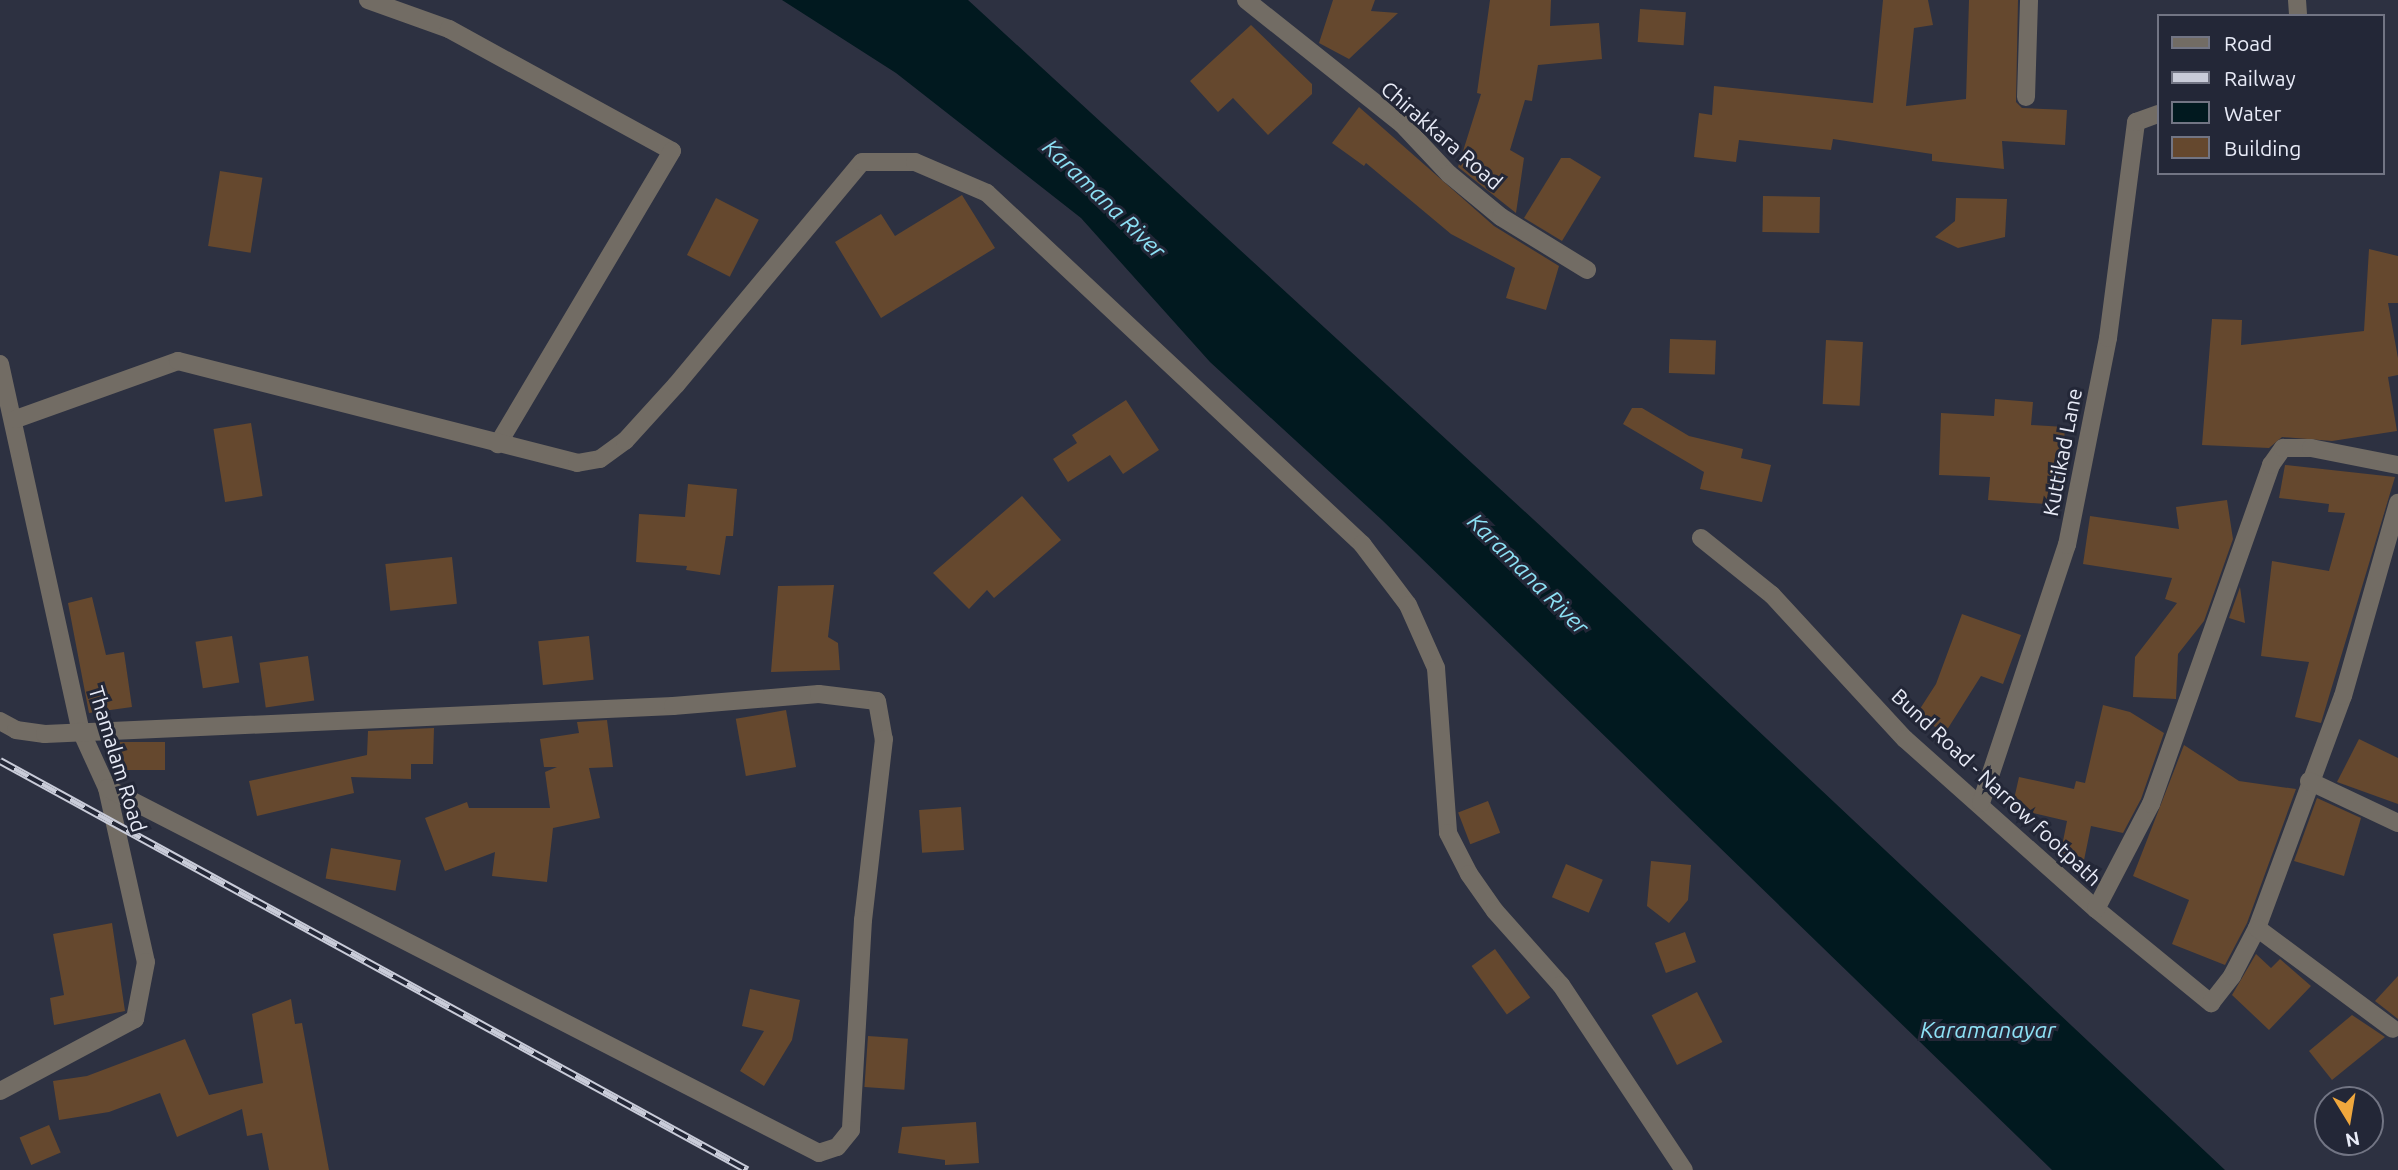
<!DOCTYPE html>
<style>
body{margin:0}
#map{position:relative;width:2398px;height:1170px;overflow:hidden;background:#2d3141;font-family:Ubuntu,sans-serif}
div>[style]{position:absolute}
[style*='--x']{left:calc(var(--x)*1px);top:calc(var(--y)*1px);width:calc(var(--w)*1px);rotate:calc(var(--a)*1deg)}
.water>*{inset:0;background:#01191f}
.building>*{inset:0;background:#65482e;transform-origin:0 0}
.minor>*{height:18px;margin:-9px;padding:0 9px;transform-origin:9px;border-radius:9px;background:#726c64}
.rail>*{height:8px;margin-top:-4px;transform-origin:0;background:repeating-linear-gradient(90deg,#232737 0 16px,#c9ccd9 0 32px);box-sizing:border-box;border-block:2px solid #c9ccd9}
span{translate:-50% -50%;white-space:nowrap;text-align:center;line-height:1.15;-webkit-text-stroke:6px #232737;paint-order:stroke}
.street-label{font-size:21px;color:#e8ebf7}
.water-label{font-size:23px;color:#8de1f5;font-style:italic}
.legend{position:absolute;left:2157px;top:14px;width:228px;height:161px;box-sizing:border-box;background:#232737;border:2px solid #727584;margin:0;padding:9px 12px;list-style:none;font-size:21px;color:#e8ebf7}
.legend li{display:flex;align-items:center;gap:14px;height:35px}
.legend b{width:35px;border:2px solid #727584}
.north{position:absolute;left:2314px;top:1086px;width:70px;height:70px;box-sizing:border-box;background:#232737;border:2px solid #727584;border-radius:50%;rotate:169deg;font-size:19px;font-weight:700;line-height:28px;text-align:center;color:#e8ebf7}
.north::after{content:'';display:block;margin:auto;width:24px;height:32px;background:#efa73d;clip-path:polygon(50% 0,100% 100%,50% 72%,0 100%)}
</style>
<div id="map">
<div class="water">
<div style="clip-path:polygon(782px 0,968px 0,1547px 532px,2225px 1170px,2052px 1170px,1382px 520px,1210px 362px,1081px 218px,896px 73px)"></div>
</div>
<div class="building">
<div style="clip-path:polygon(1333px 0,1375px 0,1371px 11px,1398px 13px,1349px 59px,1319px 43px)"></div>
<div style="clip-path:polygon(1490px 0,1551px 0,1550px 26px,1599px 23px,1602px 59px,1538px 65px,1532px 101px,1525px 100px,1510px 150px,1524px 158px,1516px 213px,1458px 167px,1481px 94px,1477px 93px)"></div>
<div style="clip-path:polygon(1883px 0,1928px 0,1933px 25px,1914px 28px,1906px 106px,1966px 99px,1969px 0,2018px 0,2016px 102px,2022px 108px,2067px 110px,2065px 145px,2002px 141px,2004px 169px,1932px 161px,1932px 154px,1833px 139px,1831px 150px,1739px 140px,1736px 162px,1694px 157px,1699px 113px,1712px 115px,1714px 86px,1873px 103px)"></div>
<div style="left:1640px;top:9px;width:46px;height:33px;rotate:4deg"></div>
<div style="clip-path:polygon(1251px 25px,1312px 84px,1312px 94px,1268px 135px,1233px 98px,1218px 112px,1190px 81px)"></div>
<div style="clip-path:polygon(1359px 107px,1494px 226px,1559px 266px,1546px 310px,1506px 298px,1515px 268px,1451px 234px,1366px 163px,1364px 166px,1332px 143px)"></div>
<div style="clip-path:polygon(1561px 158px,1570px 158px,1601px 177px,1562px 241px,1524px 218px)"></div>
<div style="left:220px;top:171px;width:43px;height:76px;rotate:9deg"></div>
<div style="clip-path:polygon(962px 195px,995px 248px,881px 318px,835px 242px,881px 214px,895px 236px)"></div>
<div style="left:1763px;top:196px;width:57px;height:36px;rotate:1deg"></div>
<div style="left:716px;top:198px;width:48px;height:64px;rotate:27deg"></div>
<div style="clip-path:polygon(1956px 198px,2007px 199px,2005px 237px,1958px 248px,1935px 237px,1955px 221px)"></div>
<div style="clip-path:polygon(2369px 249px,2398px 256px,2398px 303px,2388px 303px,2398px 358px,2398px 375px,2388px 377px,2397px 431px,2332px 441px,2282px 437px,2269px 448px,2202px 445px,2212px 319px,2242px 320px,2241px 345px,2364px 331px)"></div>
<div style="left:1670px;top:339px;width:46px;height:34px;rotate:2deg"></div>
<div style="left:1826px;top:340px;width:37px;height:64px;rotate:3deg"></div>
<div style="clip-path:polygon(1995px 399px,2033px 402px,2031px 425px,2065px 427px,2060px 505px,1988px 500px,1990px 477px,1939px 475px,1941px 413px,1994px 416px)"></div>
<div style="clip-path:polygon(1126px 400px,1159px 450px,1123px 474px,1110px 455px,1068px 482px,1053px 459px,1077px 443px,1072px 435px)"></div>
<div style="clip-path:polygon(1632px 408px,1642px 408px,1689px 436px,1743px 449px,1741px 458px,1771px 465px,1762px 502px,1700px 489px,1704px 472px,1623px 424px)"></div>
<div style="left:251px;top:423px;width:74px;height:38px;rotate:81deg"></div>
<div style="clip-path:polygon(2285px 465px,2395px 477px,2321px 723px,2295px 717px,2309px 662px,2261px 656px,2272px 561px,2329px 571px,2345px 513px,2328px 512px,2329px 504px,2279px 498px)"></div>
<div style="clip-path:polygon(688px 484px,737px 489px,733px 536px,726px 536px,720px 575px,686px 570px,687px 566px,636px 562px,639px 514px,685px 517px)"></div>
<div style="clip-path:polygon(1022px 496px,1061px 540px,994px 598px,987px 590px,969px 609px,933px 573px)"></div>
<div style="clip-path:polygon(2227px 500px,2233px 539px,2204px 621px,2178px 654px,2176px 699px,2133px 697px,2135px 657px,2177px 603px,2165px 599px,2172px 578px,2083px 564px,2090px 516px,2179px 529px,2176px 507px)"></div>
<div style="left:452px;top:557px;width:47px;height:67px;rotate:84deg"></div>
<div style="clip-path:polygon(834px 585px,828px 637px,838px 643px,840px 670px,771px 672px,778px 586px)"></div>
<div style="clip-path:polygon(2240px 587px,2245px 623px,2229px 618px)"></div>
<div style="clip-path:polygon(92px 597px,106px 655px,124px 652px,132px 707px,89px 713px,68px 603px)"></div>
<div style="clip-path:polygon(1962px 614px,2021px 635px,2003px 684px,1981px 676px,1945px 733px,1916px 715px,1936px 684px)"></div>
<div style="left:232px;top:636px;width:47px;height:37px;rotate:81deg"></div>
<div style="left:589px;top:636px;width:44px;height:51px;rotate:84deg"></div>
<div style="left:308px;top:656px;width:45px;height:49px;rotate:82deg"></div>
<div style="clip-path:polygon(2103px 705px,2130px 712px,2164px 733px,2141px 799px,2123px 833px,2091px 826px,2082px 870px,2059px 861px,2067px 821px,2012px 808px,2019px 777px,2074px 789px,2076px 781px,2085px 783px)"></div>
<div style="left:786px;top:710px;width:58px;height:51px;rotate:80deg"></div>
<div style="clip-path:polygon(607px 720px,613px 767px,589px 768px,600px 818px,553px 828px,547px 882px,492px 876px,495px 852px,445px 871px,425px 818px,467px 802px,469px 808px,550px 808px,545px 772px,557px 767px,544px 767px,540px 739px,579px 733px,577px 722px)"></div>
<div style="clip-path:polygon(434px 728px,433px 764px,411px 764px,411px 779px,351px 777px,354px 793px,257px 816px,249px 781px,367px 755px,368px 731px)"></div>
<div style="clip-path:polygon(2359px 739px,2398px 758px,2398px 804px,2337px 782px)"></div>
<div style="left:120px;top:742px;width:45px;height:28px"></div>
<div style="clip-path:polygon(2184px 745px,2239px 781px,2296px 789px,2247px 923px,2225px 965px,2172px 944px,2189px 900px,2133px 876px)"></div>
<div style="clip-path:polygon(2317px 798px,2361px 818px,2344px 876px,2294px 861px)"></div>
<div style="left:1488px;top:801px;width:34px;height:32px;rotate:69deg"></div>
<div style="left:961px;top:807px;width:43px;height:42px;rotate:86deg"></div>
<div style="left:331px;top:848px;width:71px;height:31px;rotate:10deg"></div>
<div style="clip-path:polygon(1651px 861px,1691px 865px,1688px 900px,1669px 923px,1647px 906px)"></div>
<div style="left:1566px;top:864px;width:40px;height:36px;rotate:23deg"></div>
<div style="clip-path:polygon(112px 923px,125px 1011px,54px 1025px,50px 998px,64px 995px,53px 934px)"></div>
<div style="left:1685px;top:932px;width:32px;height:32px;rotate:70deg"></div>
<div style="left:1495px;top:949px;width:60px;height:29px;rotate:54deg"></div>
<div style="clip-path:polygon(2256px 954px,2271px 968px,2280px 959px,2311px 986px,2269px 1030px,2232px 995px)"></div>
<div style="clip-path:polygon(2398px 976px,2398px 1019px,2375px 1001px)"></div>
<div style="clip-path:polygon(750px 989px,800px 1000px,792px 1040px,764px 1086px,740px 1071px,764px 1031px,742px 1026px)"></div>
<div style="left:1697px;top:992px;width:56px;height:51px;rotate:63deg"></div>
<div style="clip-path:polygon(291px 999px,295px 1024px,302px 1023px,329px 1170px,269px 1170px,262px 1133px,247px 1136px,242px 1109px,177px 1137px,160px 1093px,109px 1112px,59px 1120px,53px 1081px,87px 1076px,185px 1039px,209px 1095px,263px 1083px,252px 1014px)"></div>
<div style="clip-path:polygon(2352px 1015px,2385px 1037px,2332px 1080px,2309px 1051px)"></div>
<div style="left:868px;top:1036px;width:40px;height:51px;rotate:4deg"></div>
<div style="clip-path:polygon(976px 1122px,979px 1163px,945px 1165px,945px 1160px,898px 1153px,902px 1127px)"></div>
<div style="left:49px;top:1125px;width:30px;height:32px;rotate:67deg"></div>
</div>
<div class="minor">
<div style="--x:368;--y:0;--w:86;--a:19.7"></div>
<div style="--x:449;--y:29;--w:254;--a:28.7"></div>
<div style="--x:672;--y:151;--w:341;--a:120.7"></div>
<div style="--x:1246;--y:0;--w:199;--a:38.5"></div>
<div style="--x:1402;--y:124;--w:69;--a:46.8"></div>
<div style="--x:1449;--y:174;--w:67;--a:39.6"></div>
<div style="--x:1501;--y:217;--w:101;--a:31.6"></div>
<div style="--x:2297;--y:0;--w:16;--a:86"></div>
<div style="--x:2026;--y:97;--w:97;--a:-88.2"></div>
<div style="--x:0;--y:364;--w:376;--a:77.6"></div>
<div style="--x:81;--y:731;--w:63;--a:65.5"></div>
<div style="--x:107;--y:788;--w:178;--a:77.4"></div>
<div style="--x:146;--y:962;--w:58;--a:100.9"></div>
<div style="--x:135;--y:1019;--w:153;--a:151.9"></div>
<div style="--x:16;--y:419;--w:172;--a:-19.7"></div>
<div style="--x:178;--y:361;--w:412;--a:14.3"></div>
<div style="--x:577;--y:463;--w:23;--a:-10"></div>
<div style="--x:600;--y:459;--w:31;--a:-36"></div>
<div style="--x:625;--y:441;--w:76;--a:-47.7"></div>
<div style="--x:676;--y:385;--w:290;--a:-50.2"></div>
<div style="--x:862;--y:162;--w:53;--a:0"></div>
<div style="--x:915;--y:162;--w:78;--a:23.3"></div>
<div style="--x:987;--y:193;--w:514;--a:43.11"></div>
<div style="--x:1362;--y:544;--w:76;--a:53"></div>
<div style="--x:1408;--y:605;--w:69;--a:66"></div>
<div style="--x:1436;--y:668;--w:165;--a:85.8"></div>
<div style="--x:1448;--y:833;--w:46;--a:62.9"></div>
<div style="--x:1469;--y:874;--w:45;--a:54.9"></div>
<div style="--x:1495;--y:911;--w:99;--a:48.3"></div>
<div style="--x:1561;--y:985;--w:222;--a:56.4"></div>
<div style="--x:1701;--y:538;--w:91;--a:38.8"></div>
<div style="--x:1772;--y:595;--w:196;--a:47.3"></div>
<div style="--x:1905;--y:739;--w:256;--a:41.7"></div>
<div style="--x:2096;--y:909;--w:149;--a:39.3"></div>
<div style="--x:2211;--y:1003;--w:34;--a:-52"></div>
<div style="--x:2232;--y:976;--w:54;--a:-62.5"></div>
<div style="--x:2257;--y:928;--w:247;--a:-69.7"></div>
<div style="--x:2343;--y:696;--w:201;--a:-74.1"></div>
<div style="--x:0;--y:721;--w:18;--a:29"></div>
<div style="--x:16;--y:730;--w:29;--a:8"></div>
<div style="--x:45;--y:734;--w:629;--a:-2.55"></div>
<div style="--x:673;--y:706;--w:146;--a:-4.7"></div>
<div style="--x:819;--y:694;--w:58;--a:6.9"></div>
<div style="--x:877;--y:701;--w:39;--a:80"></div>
<div style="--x:884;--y:739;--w:182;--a:96.6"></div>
<div style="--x:863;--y:920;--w:210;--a:93.3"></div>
<div style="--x:851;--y:1130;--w:22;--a:129"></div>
<div style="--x:837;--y:1147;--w:19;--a:162"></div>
<div style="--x:819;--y:1153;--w:800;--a:-152.86"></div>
<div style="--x:2309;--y:781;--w:98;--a:25.3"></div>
<div style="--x:1981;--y:803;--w:272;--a:-71.6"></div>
<div style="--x:2067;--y:545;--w:211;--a:-78.8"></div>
<div style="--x:2108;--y:338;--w:218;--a:-82.6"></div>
<div style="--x:2136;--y:122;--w:23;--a:-20"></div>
<div style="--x:2096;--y:909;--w:119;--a:-62.4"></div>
<div style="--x:2151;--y:804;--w:360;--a:-70.5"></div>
<div style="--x:2271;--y:465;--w:21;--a:-55"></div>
<div style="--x:2283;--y:448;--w:28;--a:0"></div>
<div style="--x:2311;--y:448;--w:89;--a:11.1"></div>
<div style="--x:2257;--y:928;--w:169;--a:36.6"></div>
</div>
<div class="rail">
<div style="--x:0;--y:761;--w:852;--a:28.7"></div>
</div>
<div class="street-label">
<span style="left:1442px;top:135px;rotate:41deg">Chirakkara Road</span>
<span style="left:2062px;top:452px;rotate:-79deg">Kuttikad Lane</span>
<span style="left:118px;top:759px;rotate:73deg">Thamalam Road</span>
<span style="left:1997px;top:787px;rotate:43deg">Bund Road - Narrow footpath</span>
</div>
<div class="water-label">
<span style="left:1104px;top:199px;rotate:44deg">Karamana River</span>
<span style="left:1528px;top:574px;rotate:45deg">Karamana River</span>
<span style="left:1988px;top:1030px">Karamanayar</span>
</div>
<ul class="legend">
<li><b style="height:9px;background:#726c64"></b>Road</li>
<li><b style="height:9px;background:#c9ccd9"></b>Railway</li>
<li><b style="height:19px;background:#01191f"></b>Water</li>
<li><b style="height:19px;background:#65482e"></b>Building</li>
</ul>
<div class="north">N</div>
</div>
